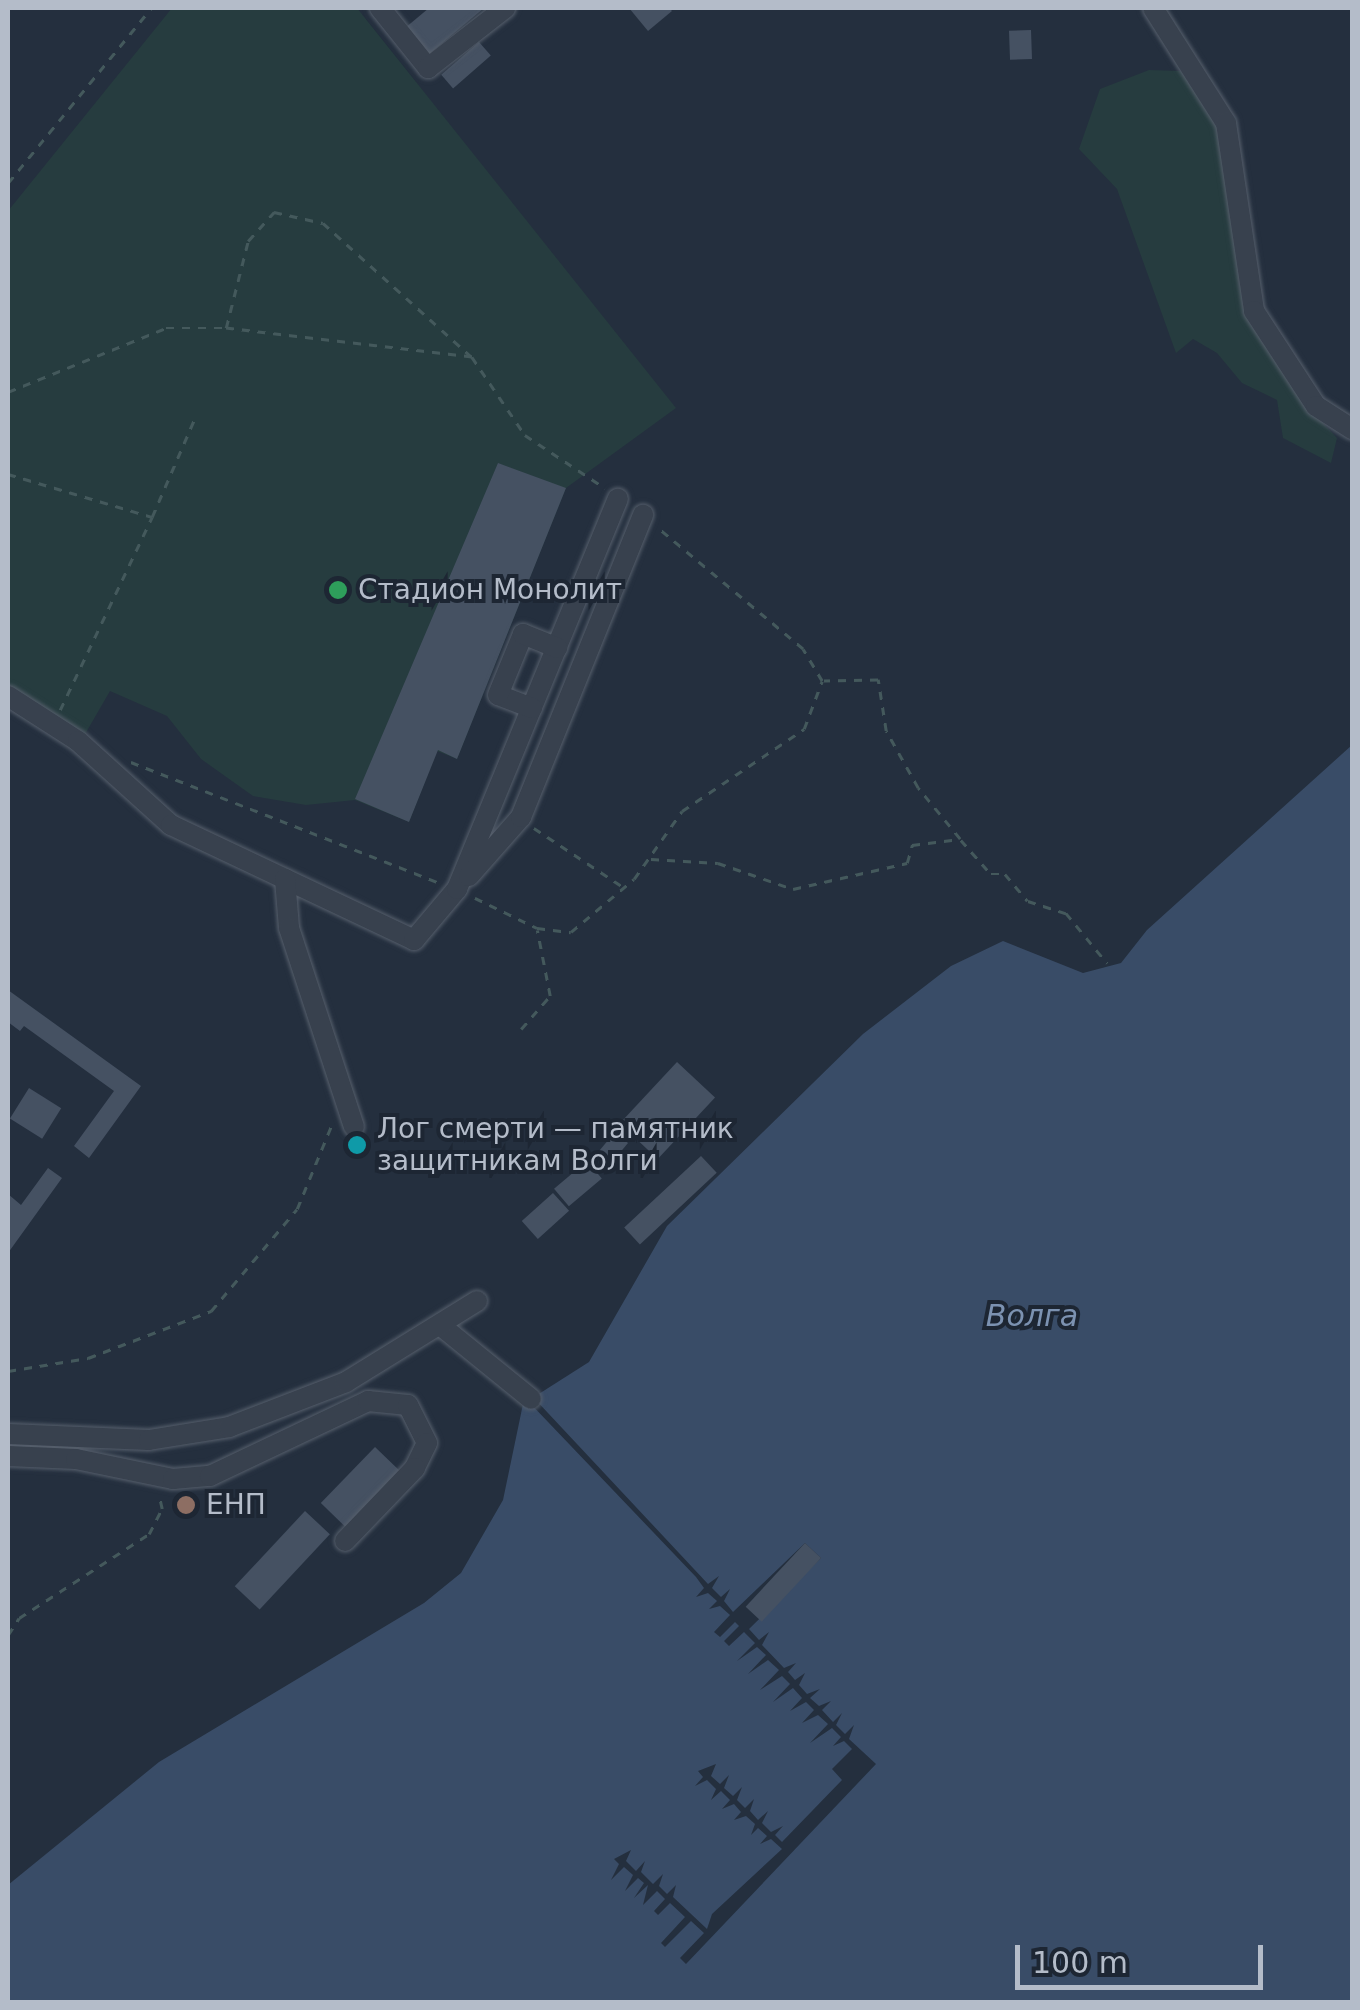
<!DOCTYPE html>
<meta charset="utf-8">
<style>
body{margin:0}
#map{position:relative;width:1360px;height:2010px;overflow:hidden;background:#242f3e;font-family:"DejaVu Sans",sans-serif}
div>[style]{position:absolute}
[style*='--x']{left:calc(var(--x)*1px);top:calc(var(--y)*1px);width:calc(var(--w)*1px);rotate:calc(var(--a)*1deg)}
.green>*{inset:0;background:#263c3f}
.water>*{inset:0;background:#394c67}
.pier>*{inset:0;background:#242f3e}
.building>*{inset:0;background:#455162;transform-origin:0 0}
.path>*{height:2.5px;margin-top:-1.25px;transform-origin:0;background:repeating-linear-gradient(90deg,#44595c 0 8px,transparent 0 16px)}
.roads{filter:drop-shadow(0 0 2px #565f6c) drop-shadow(0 0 2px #565f6c)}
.minor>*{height:20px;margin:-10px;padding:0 10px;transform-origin:10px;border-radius:10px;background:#38414e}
.dots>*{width:28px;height:28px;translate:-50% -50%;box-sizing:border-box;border:5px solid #1d2633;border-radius:50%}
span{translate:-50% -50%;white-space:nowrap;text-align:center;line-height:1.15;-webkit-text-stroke:8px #1d2633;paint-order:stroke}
.poi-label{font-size:28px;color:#b4bcc9}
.left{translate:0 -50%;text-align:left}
.water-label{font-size:30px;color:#7c92b1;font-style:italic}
.frame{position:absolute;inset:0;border:10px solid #b4bcc9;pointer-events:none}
.scale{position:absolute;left:1015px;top:1945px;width:248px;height:45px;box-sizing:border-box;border:5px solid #b4bcc9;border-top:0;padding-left:12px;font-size:30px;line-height:35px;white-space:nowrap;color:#b4bcc9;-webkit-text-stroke:8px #1d2633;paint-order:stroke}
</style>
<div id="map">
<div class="green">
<div style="clip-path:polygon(172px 8px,357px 8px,676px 408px,566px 488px,457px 759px,437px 751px,409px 822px,355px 800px,306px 805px,253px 796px,201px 759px,167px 716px,110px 691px,84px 736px,8px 686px,8px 211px)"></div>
<div style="clip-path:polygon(1149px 70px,1181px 71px,1219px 125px,1245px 306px,1306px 405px,1337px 438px,1331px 463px,1283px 438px,1277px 400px,1242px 383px,1217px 353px,1193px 339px,1176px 353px,1117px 189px,1079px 149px,1100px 89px)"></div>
</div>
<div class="water">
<div style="clip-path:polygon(1352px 745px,1352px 2002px,8px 2002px,8px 1885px,159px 1762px,424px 1603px,461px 1573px,503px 1500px,523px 1404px,589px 1362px,667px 1226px,863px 1034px,951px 966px,1003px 941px,1083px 973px,1121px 963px,1147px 930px)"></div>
</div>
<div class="pier">
<div style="clip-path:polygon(533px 1397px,708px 1584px,719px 1576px,712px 1588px,721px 1597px,730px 1589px,724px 1601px,733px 1612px,805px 1543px,821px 1558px,749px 1629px,759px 1640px,769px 1632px,762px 1645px,784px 1668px,796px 1663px,788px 1672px,795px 1680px,805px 1673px,799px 1685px,807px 1694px,820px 1689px,810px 1698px,819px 1706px,831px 1701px,822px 1710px,833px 1722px,842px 1713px,836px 1725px,845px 1734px,854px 1725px,849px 1739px,876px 1764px,686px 1964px,680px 1958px,704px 1933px,691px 1921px,665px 1947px,661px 1943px,685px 1917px,670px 1903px,658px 1915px,654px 1911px,665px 1899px,657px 1891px,643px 1905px,648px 1885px,634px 1898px,644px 1883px,638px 1878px,625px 1891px,633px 1875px,624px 1867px,611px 1880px,619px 1864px,614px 1859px,631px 1850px,626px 1861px,636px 1871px,645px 1861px,641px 1872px,653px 1884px,663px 1874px,659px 1886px,667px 1894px,676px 1885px,673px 1897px,707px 1929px,712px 1914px,782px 1849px,771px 1839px,760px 1844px,767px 1836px,758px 1828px,751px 1835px,755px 1824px,746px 1816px,734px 1820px,741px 1812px,734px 1804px,722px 1809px,730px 1800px,721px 1791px,711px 1800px,716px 1789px,707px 1780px,695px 1786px,703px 1777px,698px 1771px,716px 1764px,711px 1776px,720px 1784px,729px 1775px,724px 1788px,733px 1796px,742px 1787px,737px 1800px,745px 1808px,754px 1799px,750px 1811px,758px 1820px,768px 1811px,762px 1823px,771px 1832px,783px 1826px,775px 1835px,782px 1842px,842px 1780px,832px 1769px,852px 1749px,844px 1741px,833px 1746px,841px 1737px,832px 1728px,810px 1743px,828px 1724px,818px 1715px,802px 1723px,814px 1710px,806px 1702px,790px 1711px,802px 1698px,793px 1688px,773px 1702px,790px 1684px,782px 1676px,760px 1690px,779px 1670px,768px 1660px,748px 1674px,766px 1655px,757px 1647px,737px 1661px,755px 1643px,744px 1632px,729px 1646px,724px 1641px,739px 1626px,735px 1622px,720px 1637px,714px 1632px,730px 1615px,720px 1606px,709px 1609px,717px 1601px,708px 1593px,696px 1597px,704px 1588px,696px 1577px,528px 1401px)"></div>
</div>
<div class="building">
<div style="clip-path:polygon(429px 8px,484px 8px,428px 55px,405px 28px)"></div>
<div style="clip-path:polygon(629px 8px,669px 8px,672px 11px,648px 31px)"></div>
<div style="left:1031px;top:30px;width:29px;height:22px;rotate:88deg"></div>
<div style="left:479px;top:42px;width:18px;height:50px;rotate:49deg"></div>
<div style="clip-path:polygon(498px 463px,566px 488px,457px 759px,438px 750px,409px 822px,355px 799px)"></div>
<div style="clip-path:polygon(8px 990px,141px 1086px,89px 1158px,74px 1146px,114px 1091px,24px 1026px,20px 1031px,8px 1022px)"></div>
<div style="left:677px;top:1062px;width:52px;height:84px;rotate:43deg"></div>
<div style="left:29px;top:1088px;width:38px;height:36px;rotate:32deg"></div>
<div style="left:615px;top:1132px;width:17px;height:30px;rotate:40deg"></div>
<div style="left:701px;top:1156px;width:23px;height:105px;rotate:47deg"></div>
<div style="left:587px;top:1161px;width:23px;height:43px;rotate:50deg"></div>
<div style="clip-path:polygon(48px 1168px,62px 1178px,8px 1253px,8px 1194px,21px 1205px)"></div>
<div style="left:553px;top:1193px;width:24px;height:42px;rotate:48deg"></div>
<div style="left:375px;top:1447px;width:35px;height:78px;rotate:44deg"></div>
<div style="left:305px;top:1511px;width:34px;height:103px;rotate:43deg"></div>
<div style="left:805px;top:1543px;width:22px;height:87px;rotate:43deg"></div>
</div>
<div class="path">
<div style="--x:8;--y:183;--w:226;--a:-50.7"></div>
<div style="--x:472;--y:357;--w:248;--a:-173.3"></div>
<div style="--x:226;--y:328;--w:90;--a:-75.8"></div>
<div style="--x:248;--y:241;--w:39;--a:-48"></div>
<div style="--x:274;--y:212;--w:50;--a:12.7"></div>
<div style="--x:323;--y:223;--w:200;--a:42"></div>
<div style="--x:472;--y:357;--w:94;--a:55.8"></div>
<div style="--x:525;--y:435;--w:96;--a:33.5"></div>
<div style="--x:8;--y:392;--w:170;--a:-22.1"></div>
<div style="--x:166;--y:328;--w:58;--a:0"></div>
<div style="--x:8;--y:474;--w:150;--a:16.6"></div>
<div style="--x:152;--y:517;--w:106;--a:-66.6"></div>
<div style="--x:60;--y:710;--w:214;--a:-64.5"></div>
<div style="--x:131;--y:762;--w:332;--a:21.4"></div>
<div style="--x:534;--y:828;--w:107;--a:33.5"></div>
<div style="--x:961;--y:840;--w:45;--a:48.6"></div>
<div style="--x:991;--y:874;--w:14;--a:0"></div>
<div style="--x:1005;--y:874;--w:35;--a:50"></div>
<div style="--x:1028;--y:901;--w:40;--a:18"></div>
<div style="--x:1066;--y:913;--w:65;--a:50.6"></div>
<div style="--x:651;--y:859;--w:67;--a:3.4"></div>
<div style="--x:718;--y:863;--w:79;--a:19.1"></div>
<div style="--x:793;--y:889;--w:117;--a:-12.8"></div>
<div style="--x:907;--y:863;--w:19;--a:-74"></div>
<div style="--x:912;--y:845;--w:48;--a:-7.1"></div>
<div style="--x:960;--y:839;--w:66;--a:-129.5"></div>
<div style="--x:918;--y:788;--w:65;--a:-119.3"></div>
<div style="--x:886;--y:731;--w:52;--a:-98.9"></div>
<div style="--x:878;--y:680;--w:54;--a:178.9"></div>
<div style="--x:475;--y:898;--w:69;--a:25.8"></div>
<div style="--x:537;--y:928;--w:34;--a:7"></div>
<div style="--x:571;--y:932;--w:82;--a:-40.1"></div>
<div style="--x:634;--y:879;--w:83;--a:-54.8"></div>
<div style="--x:682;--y:811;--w:147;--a:-33.9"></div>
<div style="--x:804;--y:729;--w:51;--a:-69.4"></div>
<div style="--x:822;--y:681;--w:37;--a:-121"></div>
<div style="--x:803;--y:649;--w:187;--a:-140.2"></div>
<div style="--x:521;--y:1029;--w:44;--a:-48.7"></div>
<div style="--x:550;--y:996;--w:67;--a:-101.1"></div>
<div style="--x:8;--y:1371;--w:81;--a:-9.2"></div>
<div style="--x:88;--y:1358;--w:132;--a:-20.9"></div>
<div style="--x:211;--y:1311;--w:133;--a:-49.9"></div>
<div style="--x:297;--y:1209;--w:92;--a:-67.6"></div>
<div style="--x:8;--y:1635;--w:20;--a:-57"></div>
<div style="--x:19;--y:1618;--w:155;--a:-32.9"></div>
<div style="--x:149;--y:1534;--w:28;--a:-63"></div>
<div style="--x:162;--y:1509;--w:13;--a:-103"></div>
</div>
<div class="roads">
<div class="minor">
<div style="--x:380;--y:8;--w:77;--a:51.3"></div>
<div style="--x:428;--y:68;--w:98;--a:-37.9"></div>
<div style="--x:1153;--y:8;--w:136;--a:57.6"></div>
<div style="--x:1226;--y:123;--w:190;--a:81.5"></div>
<div style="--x:1254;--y:311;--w:113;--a:56.9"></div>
<div style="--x:1316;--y:406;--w:43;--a:32.6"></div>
<div style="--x:8;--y:696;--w:83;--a:32.7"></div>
<div style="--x:78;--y:741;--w:125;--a:42.1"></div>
<div style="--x:171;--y:825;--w:269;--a:25.3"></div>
<div style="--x:414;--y:940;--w:67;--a:-49.9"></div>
<div style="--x:457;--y:889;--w:422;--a:-67.6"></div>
<div style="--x:532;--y:708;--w:36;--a:-159"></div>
<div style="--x:498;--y:695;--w:66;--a:-67.7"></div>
<div style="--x:523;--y:634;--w:37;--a:22"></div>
<div style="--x:469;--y:876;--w:79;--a:-48.6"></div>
<div style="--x:521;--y:817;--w:326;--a:-68"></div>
<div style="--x:285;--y:879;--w:49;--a:85.3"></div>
<div style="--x:289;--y:928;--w:209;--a:71.9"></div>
<div style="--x:440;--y:1325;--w:117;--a:39.1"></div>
<div style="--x:8;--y:1434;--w:141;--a:2.4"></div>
<div style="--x:149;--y:1440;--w:81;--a:-9.2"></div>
<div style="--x:229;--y:1427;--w:125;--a:-21"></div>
<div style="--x:346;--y:1382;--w:154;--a:-31.7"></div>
<div style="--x:8;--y:1456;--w:68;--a:2.5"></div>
<div style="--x:76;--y:1459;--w:99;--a:11.7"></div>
<div style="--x:173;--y:1479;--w:37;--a:-5"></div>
<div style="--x:210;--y:1476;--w:175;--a:-25.4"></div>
<div style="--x:368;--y:1401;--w:40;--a:5.7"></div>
<div style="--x:408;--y:1405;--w:42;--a:63.4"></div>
<div style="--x:427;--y:1443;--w:28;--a:116"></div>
<div style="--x:415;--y:1468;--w:101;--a:133.8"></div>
</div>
</div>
<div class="dots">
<div style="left:338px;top:590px;background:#2e9e5b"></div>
<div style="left:357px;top:1145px;background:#0f9aa8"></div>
<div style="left:186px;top:1505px;background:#8d6e63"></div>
</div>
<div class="poi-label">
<span class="left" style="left:358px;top:590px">Стадион Монолит</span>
<span class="left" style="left:377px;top:1145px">Лог смерти — памятник<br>защитникам Волги</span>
<span class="left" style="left:206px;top:1505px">ЕНП</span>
</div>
<div class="water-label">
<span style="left:1032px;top:1316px">Волга</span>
</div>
<div class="frame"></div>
<div class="scale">100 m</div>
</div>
